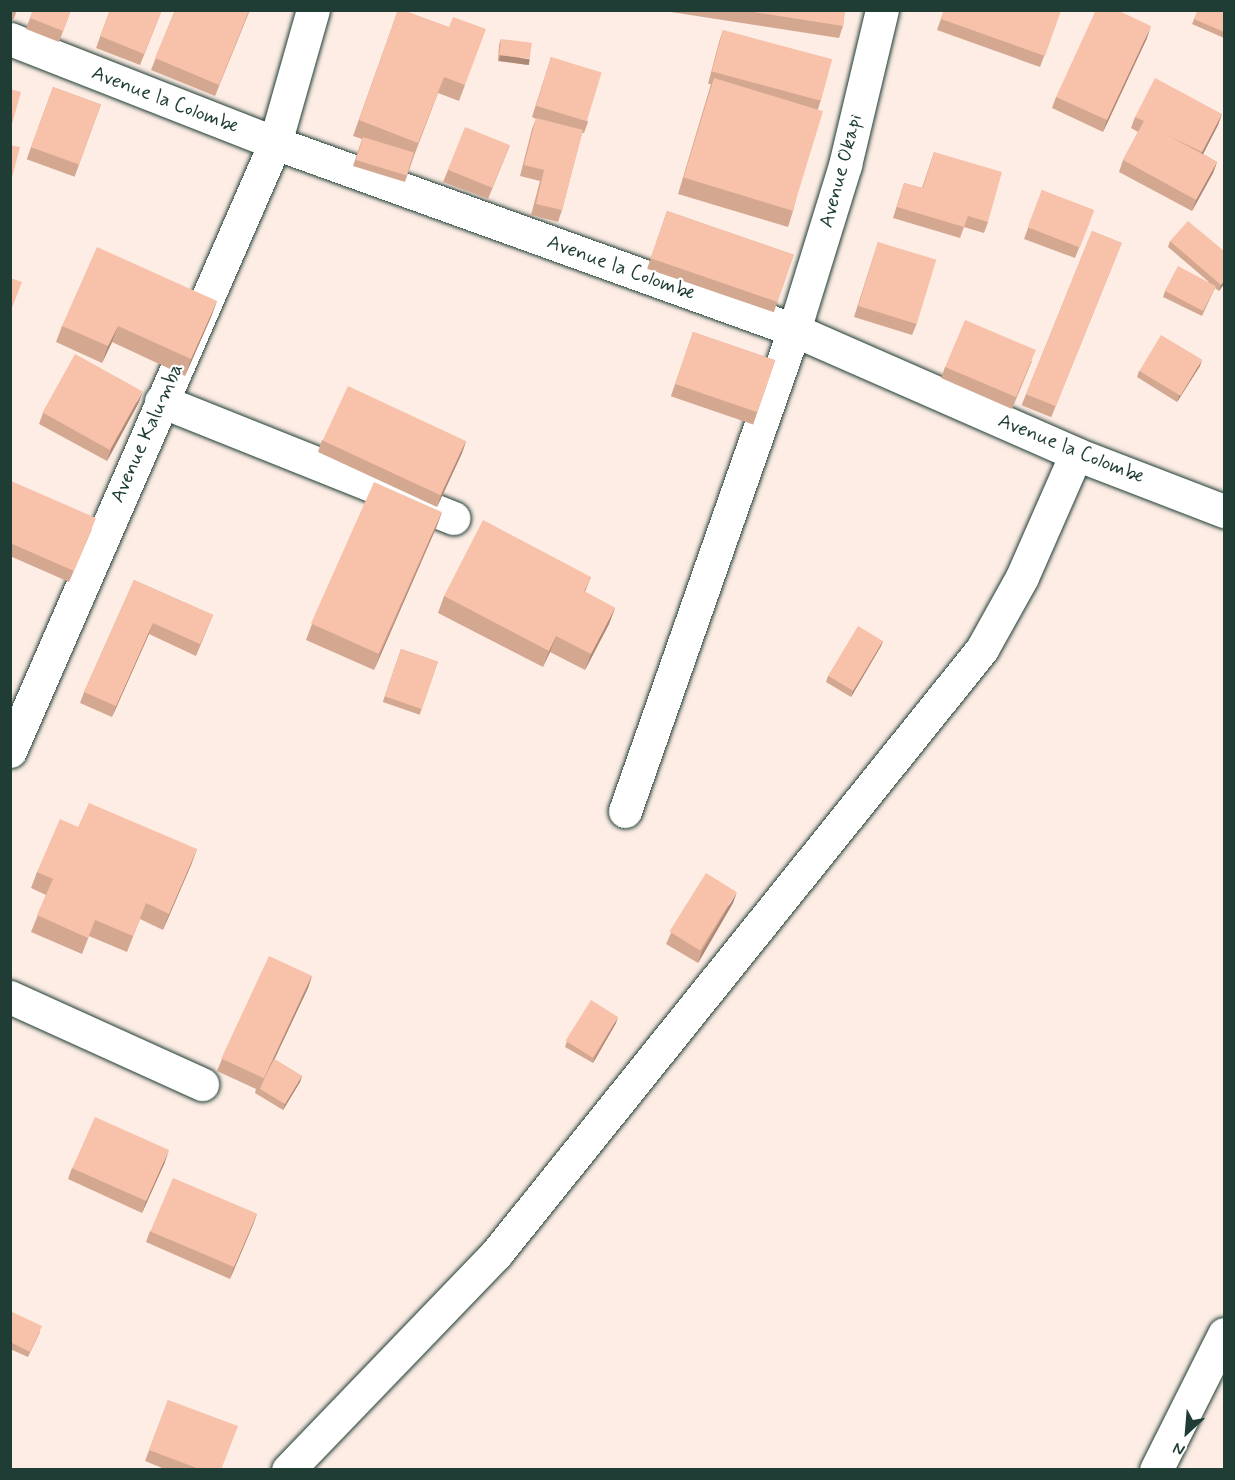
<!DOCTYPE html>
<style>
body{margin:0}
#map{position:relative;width:1235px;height:1480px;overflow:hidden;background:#fdede5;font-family:Mynerve,sans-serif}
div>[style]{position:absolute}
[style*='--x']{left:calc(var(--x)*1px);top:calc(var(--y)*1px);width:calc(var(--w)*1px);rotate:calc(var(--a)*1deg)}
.roads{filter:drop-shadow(0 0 2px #1f3d34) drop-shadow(0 0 2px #1f3d34)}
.minor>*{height:33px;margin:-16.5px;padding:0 16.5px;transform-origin:16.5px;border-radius:16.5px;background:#fff}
.wall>*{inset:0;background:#d4a791;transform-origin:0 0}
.shaded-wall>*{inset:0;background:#ad8876;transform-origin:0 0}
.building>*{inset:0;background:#f7c2a9;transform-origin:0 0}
span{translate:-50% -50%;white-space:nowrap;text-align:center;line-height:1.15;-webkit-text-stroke:4.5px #fff;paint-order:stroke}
.street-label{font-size:20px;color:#1f3d34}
.frame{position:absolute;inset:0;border:12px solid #1f3d34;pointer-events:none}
.north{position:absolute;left:1157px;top:1402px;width:60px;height:60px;-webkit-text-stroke:4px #fff;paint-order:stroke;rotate:206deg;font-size:16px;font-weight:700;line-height:24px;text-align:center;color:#1f3d34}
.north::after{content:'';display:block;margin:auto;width:21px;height:27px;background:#1f3d34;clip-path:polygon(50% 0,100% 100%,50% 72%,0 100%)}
</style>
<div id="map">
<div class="roads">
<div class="minor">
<div style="--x:10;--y:39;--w:285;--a:21.4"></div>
<div style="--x:275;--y:143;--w:552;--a:19.81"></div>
<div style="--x:794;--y:330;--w:308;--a:23.7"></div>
<div style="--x:1076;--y:454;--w:159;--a:21.1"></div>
<div style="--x:161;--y:401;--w:315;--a:21.8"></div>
<div style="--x:10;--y:751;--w:663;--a:-66.45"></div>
<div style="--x:275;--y:143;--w:138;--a:-74.1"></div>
<div style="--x:625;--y:811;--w:510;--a:-70.64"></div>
<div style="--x:794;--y:330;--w:173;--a:-72.8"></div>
<div style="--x:845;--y:165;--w:159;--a:-76.6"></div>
<div style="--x:10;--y:997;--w:211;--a:24.4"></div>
<div style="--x:288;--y:1470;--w:300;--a:-46.1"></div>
<div style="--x:496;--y:1254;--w:776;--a:-51.22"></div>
<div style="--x:982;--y:649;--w:82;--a:-60.9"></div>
<div style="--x:1022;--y:577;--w:134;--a:-66.3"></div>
<div style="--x:1156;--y:1470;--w:152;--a:-63.4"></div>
</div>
</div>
<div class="wall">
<div style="clip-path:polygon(10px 10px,17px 10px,13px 21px,10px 20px)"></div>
<div style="clip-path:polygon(33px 10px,71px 10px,59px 42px,26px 29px)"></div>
<div style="clip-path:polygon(110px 10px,162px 10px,140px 65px,96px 48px)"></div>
<div style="clip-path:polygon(175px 10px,250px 10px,215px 96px,151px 70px)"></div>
<div style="clip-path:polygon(398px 10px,465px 85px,459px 101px,438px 93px,414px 156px,405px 182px,353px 166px,362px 139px,353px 136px)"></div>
<div style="clip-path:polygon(671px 10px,845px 10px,843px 26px,839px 38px,671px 12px)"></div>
<div style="clip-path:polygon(944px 10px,1061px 10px,1040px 67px,937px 30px)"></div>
<div style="clip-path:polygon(1198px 10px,1224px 10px,1224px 38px,1192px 24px)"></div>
<div style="clip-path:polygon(723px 30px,821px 100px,818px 109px,793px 211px,788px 227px,678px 194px,711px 84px,708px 84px,719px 42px)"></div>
<div style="clip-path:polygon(1147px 38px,1103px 132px,1052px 108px,1056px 97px)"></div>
<div style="clip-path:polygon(501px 39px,528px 65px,498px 61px,499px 45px)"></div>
<div style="clip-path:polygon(551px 57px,588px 122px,584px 133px,582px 133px,562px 210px,558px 222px,531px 215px,540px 181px,520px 176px,532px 129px,536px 119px,532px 117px)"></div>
<div style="left:53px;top:87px;width:51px;height:77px;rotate:20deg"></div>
<div style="clip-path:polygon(1222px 114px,1218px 125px,1203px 154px,1217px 162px,1213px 173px,1192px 211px,1119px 172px,1123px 160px,1138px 132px,1131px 128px,1135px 117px)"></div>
<div style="clip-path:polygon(510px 145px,488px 199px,443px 182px,448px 170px)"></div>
<div style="clip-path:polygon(934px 152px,988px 222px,984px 233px,964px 227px,960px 238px,893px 218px,904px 183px,922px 188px)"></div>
<div style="clip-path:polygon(1042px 190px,1090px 221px,1075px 258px,1024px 239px)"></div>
<div style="left:667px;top:211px;width:134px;height:61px;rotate:19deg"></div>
<div style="left:1092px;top:231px;width:32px;height:188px;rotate:22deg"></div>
<div style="clip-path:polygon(1170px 241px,1224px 284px,1219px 291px,1215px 288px,1202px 316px,1163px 297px,1165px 291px,1209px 282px,1168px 247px)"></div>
<div style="clip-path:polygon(878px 242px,917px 323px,912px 335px,854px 317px)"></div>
<div style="clip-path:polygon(217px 301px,211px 317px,185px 376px,112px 342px,102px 363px,56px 342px,62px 326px)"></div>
<div style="left:693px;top:332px;width:87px;height:68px;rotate:19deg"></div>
<div style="clip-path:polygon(1032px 361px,1012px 409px,941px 378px,945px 367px)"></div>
<div style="clip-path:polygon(1200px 366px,1177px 402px,1137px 377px,1139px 371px)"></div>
<div style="clip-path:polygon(139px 402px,107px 461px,39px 424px,43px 413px)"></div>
<div style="clip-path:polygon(322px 440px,466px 441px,462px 453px,437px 507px,318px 452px)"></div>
<div style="clip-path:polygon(10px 483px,92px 529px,69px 582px,10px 556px)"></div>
<div style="clip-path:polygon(442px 512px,436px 528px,374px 670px,306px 640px,312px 624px)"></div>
<div style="clip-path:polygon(591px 577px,585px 592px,615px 608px,609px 624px,585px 670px,550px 652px,543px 667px,438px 613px,444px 596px)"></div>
<div style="clip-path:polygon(134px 580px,213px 615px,196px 656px,149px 634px,112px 717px,80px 703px,84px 692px)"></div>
<div style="clip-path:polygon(883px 641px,881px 646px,851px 697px,826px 682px,828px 676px)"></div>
<div style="left:401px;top:649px;width:39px;height:56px;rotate:19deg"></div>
<div style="clip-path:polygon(78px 827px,197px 849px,191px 865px,163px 930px,140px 919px,127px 952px,89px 936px,82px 954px,31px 932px,46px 895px,31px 888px,37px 872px)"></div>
<div style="clip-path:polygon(733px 903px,698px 963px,666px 944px,671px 933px)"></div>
<div style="clip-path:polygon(312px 976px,308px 988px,274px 1059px,302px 1076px,300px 1082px,283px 1110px,255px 1093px,256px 1089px,217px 1071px,222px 1059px)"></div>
<div style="clip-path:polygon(616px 1023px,593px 1063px,565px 1047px,567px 1041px)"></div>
<div style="clip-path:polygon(165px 1162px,142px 1213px,68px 1179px,72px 1168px)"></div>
<div style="clip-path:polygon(257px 1214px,230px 1279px,146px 1242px,150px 1231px)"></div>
<div style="clip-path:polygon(10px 1311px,40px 1332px,28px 1357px,10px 1349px)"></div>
<div style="clip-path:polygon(168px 1400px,222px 1470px,167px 1470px,145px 1461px)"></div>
</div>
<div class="shaded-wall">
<div style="clip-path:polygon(1151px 26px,1147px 38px,1103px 132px,1107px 120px)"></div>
<div style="left:500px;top:55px;width:30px;height:6px;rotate:8deg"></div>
<div style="clip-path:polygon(1222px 114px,1218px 125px,1198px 164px,1202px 152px)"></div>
<div style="clip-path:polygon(1217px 162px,1213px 173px,1192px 211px,1196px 200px)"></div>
<div style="clip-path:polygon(1224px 281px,1224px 284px,1219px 291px,1221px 285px)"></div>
<div style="clip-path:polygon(217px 301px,211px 317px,185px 376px,191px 359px)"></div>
<div style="clip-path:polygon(118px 326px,112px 342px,102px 363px,108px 346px)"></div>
<div style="clip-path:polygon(1202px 360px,1200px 366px,1177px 402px,1179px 396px)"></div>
<div style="clip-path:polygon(143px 391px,139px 402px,107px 461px,111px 449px)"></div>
<div style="clip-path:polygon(466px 441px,462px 453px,437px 507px,441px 495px)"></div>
<div style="clip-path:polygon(442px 512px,436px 528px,374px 670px,380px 654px)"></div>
<div style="clip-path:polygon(615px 608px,609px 624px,585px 670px,591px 654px)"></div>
<div style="clip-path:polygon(153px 623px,149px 634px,112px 717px,116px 706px)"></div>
<div style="clip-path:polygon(556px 636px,550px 652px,543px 667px,549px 651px)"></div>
<div style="clip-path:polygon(883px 641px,881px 646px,851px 697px,853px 691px)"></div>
<div style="clip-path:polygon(197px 849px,191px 865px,163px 930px,169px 914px)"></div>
<div style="clip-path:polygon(737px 892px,733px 903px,698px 963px,702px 951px)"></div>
<div style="clip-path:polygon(312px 976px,308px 988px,260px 1090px,264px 1079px)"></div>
<div style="clip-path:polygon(618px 1017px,616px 1023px,593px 1063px,595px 1057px)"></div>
<div style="clip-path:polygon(302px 1076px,300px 1082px,283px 1110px,285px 1104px)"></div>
<div style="clip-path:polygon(169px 1150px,165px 1162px,142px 1213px,146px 1201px)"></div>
<div style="clip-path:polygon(257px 1214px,253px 1225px,230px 1279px,234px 1267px)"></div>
</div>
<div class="building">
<div style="clip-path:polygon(33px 10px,71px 10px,63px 31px,30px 18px)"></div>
<div style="clip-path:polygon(110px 10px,162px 10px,144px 54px,100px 36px)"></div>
<div style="clip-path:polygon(175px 10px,249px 10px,219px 85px,155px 58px)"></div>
<div style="clip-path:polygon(398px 10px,403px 10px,449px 27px,453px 17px,486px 29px,465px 85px,444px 77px,418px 143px,359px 120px)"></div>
<div style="clip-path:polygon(741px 10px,845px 10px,843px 26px)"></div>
<div style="clip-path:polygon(944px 10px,1061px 10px,1045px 56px,941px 19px)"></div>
<div style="clip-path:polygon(1096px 10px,1117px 10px,1151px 26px,1107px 120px,1056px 97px)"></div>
<div style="clip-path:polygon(1198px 10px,1224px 10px,1224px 32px,1194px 19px)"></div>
<div style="left:723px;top:30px;width:113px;height:43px;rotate:15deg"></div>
<div style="left:501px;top:39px;width:31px;height:16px;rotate:7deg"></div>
<div style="left:551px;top:57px;width:53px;height:51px;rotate:17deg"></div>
<div style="left:714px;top:78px;width:114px;height:104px;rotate:17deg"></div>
<div style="clip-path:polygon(1155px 78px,1222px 114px,1202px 152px,1169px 136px,1217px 162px,1196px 200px,1123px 160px,1144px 121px,1135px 117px)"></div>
<div style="left:53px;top:87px;width:51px;height:64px;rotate:20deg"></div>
<div style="clip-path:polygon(10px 89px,21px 92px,10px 131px)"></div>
<div style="clip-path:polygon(536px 118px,583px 130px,562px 210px,536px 204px,544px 170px,524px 165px)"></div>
<div style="left:465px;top:127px;width:48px;height:46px;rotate:22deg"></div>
<div style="left:363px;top:137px;width:53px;height:24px;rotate:17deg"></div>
<div style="clip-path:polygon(10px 145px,20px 147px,10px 185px)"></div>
<div style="clip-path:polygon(934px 152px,1002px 172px,988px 222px,968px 216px,964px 227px,897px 207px,904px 183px,923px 188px)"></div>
<div style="left:1042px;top:190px;width:56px;height:40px;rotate:21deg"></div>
<div style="left:667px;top:211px;width:134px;height:50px;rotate:19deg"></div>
<div style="clip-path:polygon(1188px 221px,1224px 251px,1224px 281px,1221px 285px,1170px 241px)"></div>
<div style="left:1092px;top:231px;width:32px;height:176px;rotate:22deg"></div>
<div style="left:878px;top:242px;width:61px;height:67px;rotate:17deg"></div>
<div style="clip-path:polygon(97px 247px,217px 301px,191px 359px,118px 326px,108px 346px,62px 326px)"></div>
<div style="left:1178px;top:266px;width:43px;height:28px;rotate:28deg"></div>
<div style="clip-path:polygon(10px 278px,22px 282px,10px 313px)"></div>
<div style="left:965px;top:320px;width:77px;height:51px;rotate:23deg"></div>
<div style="left:693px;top:332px;width:87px;height:55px;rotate:19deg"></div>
<div style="left:1161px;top:335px;width:48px;height:42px;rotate:31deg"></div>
<div style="left:75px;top:354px;width:77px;height:67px;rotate:29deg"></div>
<div style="left:348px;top:386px;width:130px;height:60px;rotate:25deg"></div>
<div style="clip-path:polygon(11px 481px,96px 518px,74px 571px,10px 543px,10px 483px)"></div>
<div style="left:374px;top:482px;width:74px;height:155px;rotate:24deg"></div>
<div style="clip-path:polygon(483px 520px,591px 577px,584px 591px,615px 608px,591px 654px,556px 636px,549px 651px,444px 596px)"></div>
<div style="clip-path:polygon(134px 580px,213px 615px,200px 644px,153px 623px,116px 706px,84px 692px)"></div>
<div style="left:858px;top:626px;width:29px;height:58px;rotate:31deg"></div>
<div style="left:401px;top:649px;width:39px;height:50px;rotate:19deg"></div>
<div style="clip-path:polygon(89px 803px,197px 849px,169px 914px,146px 903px,133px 936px,95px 920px,88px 938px,37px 915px,53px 879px,37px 872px,60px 819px,78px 827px)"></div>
<div style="left:706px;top:873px;width:36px;height:69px;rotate:32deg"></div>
<div style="left:269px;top:956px;width:47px;height:113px;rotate:25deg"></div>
<div style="left:591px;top:1000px;width:32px;height:48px;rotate:32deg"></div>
<div style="clip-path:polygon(274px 1059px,302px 1076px,285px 1104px,260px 1089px,264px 1079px)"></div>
<div style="left:95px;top:1117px;width:81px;height:56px;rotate:24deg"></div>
<div style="left:173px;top:1178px;width:91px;height:58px;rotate:23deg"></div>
<div style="clip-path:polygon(10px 1311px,42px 1326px,30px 1352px,10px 1342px)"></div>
<div style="clip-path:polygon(168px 1400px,238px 1426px,221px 1470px,202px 1470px,149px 1450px)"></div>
</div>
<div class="street-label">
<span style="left:165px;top:100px;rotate:21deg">Avenue la Colombe</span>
<span style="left:841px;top:171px;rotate:-75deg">Avenue Okapi</span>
<span style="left:621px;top:268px;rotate:20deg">Avenue la Colombe</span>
<span style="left:147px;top:433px;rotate:-66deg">Avenue Kalumba</span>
<span style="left:1071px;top:449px;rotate:22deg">Avenue la Colombe</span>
</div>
<div class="frame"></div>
<div class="north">N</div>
</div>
